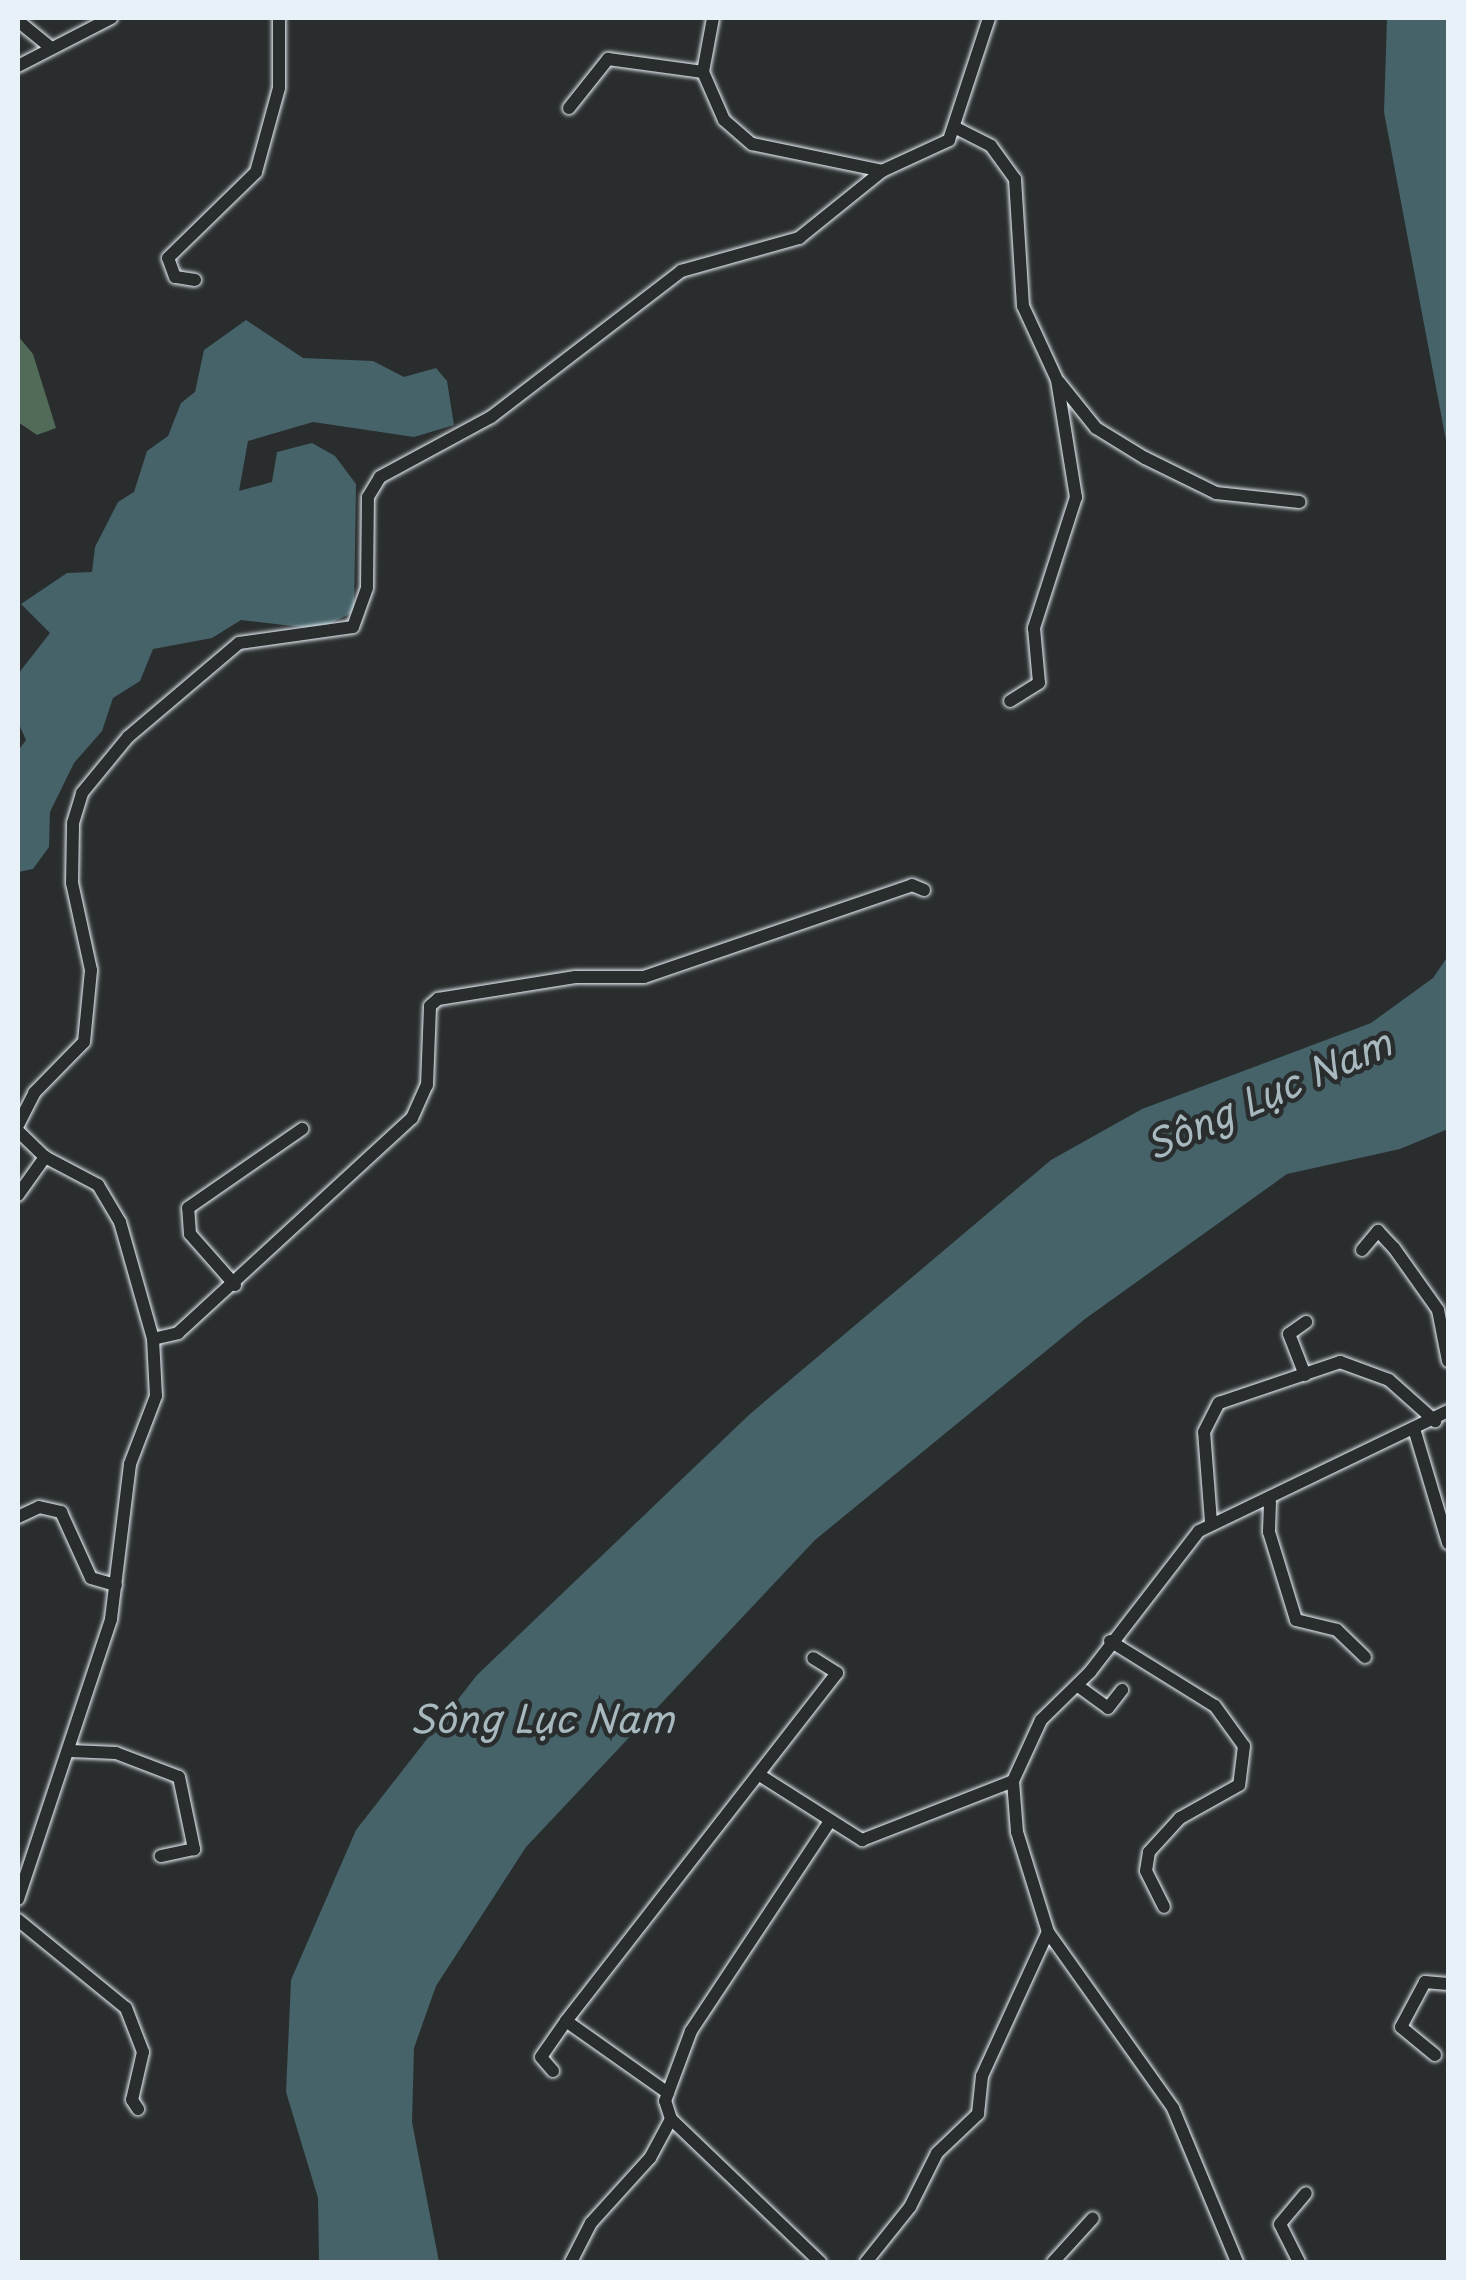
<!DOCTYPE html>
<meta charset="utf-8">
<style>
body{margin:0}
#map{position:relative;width:1466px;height:2280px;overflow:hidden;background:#2a2d2e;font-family:"Playpen Sans",sans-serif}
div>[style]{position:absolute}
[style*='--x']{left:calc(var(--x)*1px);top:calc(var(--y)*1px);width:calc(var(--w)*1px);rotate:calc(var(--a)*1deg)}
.green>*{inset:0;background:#526a58}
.water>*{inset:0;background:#456368}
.roads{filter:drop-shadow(0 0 2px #e8f1f8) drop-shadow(0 0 2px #e8f1f8)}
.minor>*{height:12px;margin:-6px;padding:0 6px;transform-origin:6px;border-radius:6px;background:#2a2d2e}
span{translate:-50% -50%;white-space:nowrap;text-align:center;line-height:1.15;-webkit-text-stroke:9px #2a2d2e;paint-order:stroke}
.water-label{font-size:38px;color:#a7b8be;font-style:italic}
.frame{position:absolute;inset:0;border:20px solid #e8f1f8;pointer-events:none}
</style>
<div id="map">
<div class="green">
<div style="clip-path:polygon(18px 336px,33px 354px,56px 428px,37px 435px,18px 422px)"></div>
</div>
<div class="water">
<div style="clip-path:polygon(1387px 18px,1448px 18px,1448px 451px,1384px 112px)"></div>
<div style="clip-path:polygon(246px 320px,303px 358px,373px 361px,404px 377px,436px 368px,447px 381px,454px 425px,414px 437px,313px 422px,248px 441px,239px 491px,272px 482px,277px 452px,312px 443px,335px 456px,356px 484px,354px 612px,318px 629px,241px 620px,212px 638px,153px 649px,140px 681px,113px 698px,102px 731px,74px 763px,50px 812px,49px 847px,33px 869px,18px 872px,18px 751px,26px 740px,18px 722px,18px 674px,50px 633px,21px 604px,67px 573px,92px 572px,95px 547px,118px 502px,134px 492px,147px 451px,168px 436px,181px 403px,195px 392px,204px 350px)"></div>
<div style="clip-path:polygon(1448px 956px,1448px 1129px,1400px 1149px,1287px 1174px,1085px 1319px,815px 1540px,526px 1847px,436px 1986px,414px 2048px,412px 2122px,439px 2262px,319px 2262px,318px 2198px,286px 2092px,291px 1980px,356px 1830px,477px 1675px,750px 1414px,1051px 1160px,1142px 1109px,1371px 1023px,1433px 978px)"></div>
</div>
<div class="roads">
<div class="minor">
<div style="--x:18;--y:21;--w:41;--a:39.1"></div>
<div style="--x:18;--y:66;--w:105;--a:-27.3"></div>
<div style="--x:703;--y:72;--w:55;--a:-79.5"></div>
<div style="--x:569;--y:108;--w:63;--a:-51.5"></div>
<div style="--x:608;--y:59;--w:96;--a:7.8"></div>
<div style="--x:703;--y:72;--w:52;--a:66.4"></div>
<div style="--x:724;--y:120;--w:37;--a:41"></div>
<div style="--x:752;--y:144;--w:133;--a:11.7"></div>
<div style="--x:956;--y:128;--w:39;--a:27"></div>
<div style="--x:991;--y:146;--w:41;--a:54"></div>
<div style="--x:1015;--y:179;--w:127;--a:86.4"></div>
<div style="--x:1023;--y:306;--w:81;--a:65.3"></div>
<div style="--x:1057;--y:380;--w:119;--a:80.8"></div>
<div style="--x:1076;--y:497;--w:138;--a:107.8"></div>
<div style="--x:1034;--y:628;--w:55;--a:84.8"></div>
<div style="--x:1039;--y:683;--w:34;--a:148"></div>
<div style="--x:195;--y:280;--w:20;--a:-171"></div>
<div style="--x:175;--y:277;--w:20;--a:-110"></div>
<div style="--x:168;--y:258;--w:123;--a:-44.3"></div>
<div style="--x:256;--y:172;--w:87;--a:-74.7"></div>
<div style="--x:279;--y:88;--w:70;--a:-90"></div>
<div style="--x:1059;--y:382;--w:59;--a:51.2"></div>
<div style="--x:1096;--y:428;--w:57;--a:31.5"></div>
<div style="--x:1145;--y:458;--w:79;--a:26.2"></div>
<div style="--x:1216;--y:493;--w:84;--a:6.1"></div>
<div style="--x:18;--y:1125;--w:36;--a:-63"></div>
<div style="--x:34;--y:1093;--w:71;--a:-45.6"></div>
<div style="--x:84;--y:1042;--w:72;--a:-84.4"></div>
<div style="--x:91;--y:970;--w:89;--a:-102.3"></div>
<div style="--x:72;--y:883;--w:60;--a:-89"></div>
<div style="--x:73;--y:823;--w:31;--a:-73"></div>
<div style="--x:82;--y:793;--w:72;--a:-50.6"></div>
<div style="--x:128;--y:737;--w:145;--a:-40.3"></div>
<div style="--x:239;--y:643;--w:115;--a:-8"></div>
<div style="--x:353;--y:627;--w:41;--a:-70.3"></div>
<div style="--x:367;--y:588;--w:91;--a:-89.4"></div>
<div style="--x:368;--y:497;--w:23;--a:-59"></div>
<div style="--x:380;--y:477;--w:126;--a:-28.4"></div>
<div style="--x:491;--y:417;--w:240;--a:-37.5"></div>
<div style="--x:681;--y:271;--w:123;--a:-15.6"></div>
<div style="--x:799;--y:238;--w:107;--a:-38.9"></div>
<div style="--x:882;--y:171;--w:74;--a:-24.8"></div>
<div style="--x:949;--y:140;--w:128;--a:-71.8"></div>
<div style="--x:18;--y:1131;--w:37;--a:44"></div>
<div style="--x:45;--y:1157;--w:60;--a:27.8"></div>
<div style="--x:98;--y:1185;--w:43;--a:59.3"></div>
<div style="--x:120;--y:1222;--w:122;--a:74.2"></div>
<div style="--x:153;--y:1339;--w:26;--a:-13"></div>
<div style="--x:178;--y:1333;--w:318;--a:-42.6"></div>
<div style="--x:412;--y:1118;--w:36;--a:-66"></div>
<div style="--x:427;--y:1085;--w:79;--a:-87.8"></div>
<div style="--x:430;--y:1006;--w:11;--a:-41"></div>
<div style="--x:438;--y:999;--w:139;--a:-9.1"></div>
<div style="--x:575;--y:977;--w:69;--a:0"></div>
<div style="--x:644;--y:977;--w:283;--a:-18.9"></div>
<div style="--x:912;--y:885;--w:13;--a:23"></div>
<div style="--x:18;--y:1195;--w:47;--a:-54.6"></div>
<div style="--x:1362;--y:1250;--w:25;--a:-50"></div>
<div style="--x:1378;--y:1231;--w:23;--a:47"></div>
<div style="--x:1394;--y:1248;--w:76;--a:54.6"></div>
<div style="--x:1438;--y:1310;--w:52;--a:78.9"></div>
<div style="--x:235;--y:1285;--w:68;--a:-131.4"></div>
<div style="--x:190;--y:1234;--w:26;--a:-94"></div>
<div style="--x:188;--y:1208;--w:139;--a:-34.7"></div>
<div style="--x:1305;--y:1375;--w:44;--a:-111.3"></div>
<div style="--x:1289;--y:1334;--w:21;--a:-35"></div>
<div style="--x:1415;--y:1432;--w:116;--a:73.4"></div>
<div style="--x:1270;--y:1502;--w:30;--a:92"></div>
<div style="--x:1269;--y:1532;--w:92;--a:72.9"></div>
<div style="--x:1296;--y:1620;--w:42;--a:13.7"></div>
<div style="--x:1337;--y:1630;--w:39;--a:44"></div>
<div style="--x:18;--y:1517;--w:23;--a:-25"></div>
<div style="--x:39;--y:1507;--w:23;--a:13"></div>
<div style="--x:61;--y:1512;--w:72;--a:65.6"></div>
<div style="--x:91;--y:1578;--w:26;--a:16"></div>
<div style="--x:1211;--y:1522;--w:90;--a:-94.4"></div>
<div style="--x:1204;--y:1432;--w:33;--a:-63"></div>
<div style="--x:1219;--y:1403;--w:128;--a:-18.7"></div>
<div style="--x:1340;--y:1362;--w:52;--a:20.2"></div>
<div style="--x:1389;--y:1380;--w:62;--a:41.7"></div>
<div style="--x:1110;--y:1641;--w:123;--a:31.8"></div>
<div style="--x:1215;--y:1706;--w:49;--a:54.1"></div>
<div style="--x:1244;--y:1746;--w:39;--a:97"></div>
<div style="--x:1239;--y:1785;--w:68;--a:150.8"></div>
<div style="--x:1180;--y:1818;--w:46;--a:132.4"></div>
<div style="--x:1149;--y:1852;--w:19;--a:99"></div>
<div style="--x:1146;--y:1871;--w:40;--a:63.4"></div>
<div style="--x:1078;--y:1686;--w:37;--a:36"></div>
<div style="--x:1108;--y:1708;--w:23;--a:-52"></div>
<div style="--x:71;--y:1751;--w:45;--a:2.5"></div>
<div style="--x:116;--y:1753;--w:67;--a:20.9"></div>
<div style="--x:179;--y:1777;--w:74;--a:78.2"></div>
<div style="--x:194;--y:1849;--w:34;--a:168"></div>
<div style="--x:761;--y:1776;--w:120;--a:32.4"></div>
<div style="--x:862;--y:1840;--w:162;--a:-21.3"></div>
<div style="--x:18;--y:1899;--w:295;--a:-71.6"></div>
<div style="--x:111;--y:1619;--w:156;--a:-83"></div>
<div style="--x:130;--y:1464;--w:73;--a:-69.1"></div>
<div style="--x:156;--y:1396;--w:57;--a:-93"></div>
<div style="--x:18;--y:1920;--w:139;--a:39.2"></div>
<div style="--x:126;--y:2008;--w:47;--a:68.9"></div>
<div style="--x:143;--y:2052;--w:49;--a:102.9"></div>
<div style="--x:132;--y:2100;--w:11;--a:56"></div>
<div style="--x:566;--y:2021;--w:125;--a:35.2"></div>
<div style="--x:1435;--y:2055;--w:44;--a:-140.5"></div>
<div style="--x:1401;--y:2027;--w:51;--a:-61.9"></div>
<div style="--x:1425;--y:1982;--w:23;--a:5"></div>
<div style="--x:553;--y:2071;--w:18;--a:-131"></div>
<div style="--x:541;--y:2057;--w:44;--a:-55.2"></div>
<div style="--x:566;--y:2021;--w:441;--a:-52.1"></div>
<div style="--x:837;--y:1673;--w:28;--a:-148"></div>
<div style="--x:671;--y:2119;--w:207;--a:43.8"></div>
<div style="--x:571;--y:2262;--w:44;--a:-62.9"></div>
<div style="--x:591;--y:2223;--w:88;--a:-47.8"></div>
<div style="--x:650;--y:2158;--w:44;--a:-61.7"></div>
<div style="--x:671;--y:2119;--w:19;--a:-108"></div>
<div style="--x:665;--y:2101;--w:75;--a:-69.6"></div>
<div style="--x:691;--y:2031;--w:248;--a:-56.5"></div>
<div style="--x:866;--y:2262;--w:70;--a:-51.3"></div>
<div style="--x:910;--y:2207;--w:60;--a:-63.4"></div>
<div style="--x:937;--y:2153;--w:57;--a:-43.6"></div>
<div style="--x:978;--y:2114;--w:38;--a:-84"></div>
<div style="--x:982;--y:2076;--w:158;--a:-65.4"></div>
<div style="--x:1053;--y:2262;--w:59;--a:-47.7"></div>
<div style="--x:1237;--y:2262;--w:167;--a:-112.6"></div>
<div style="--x:1173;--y:2108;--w:216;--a:-125.4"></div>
<div style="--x:1048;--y:1932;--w:105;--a:-107.2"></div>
<div style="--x:1017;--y:1832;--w:51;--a:-94.5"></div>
<div style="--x:1013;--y:1781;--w:67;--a:-65.3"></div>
<div style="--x:1041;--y:1720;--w:69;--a:-44.4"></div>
<div style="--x:1090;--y:1672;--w:178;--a:-52.3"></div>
<div style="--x:1199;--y:1531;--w:276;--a:-25.7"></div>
<div style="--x:1299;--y:2262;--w:42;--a:-116.6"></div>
<div style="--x:1280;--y:2224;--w:40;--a:-50"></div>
</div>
</div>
<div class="water-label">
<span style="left:1268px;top:1093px;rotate:-24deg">Sông Lục Nam</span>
<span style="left:542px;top:1718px">Sông Lục Nam</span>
</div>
<div class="frame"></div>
</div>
